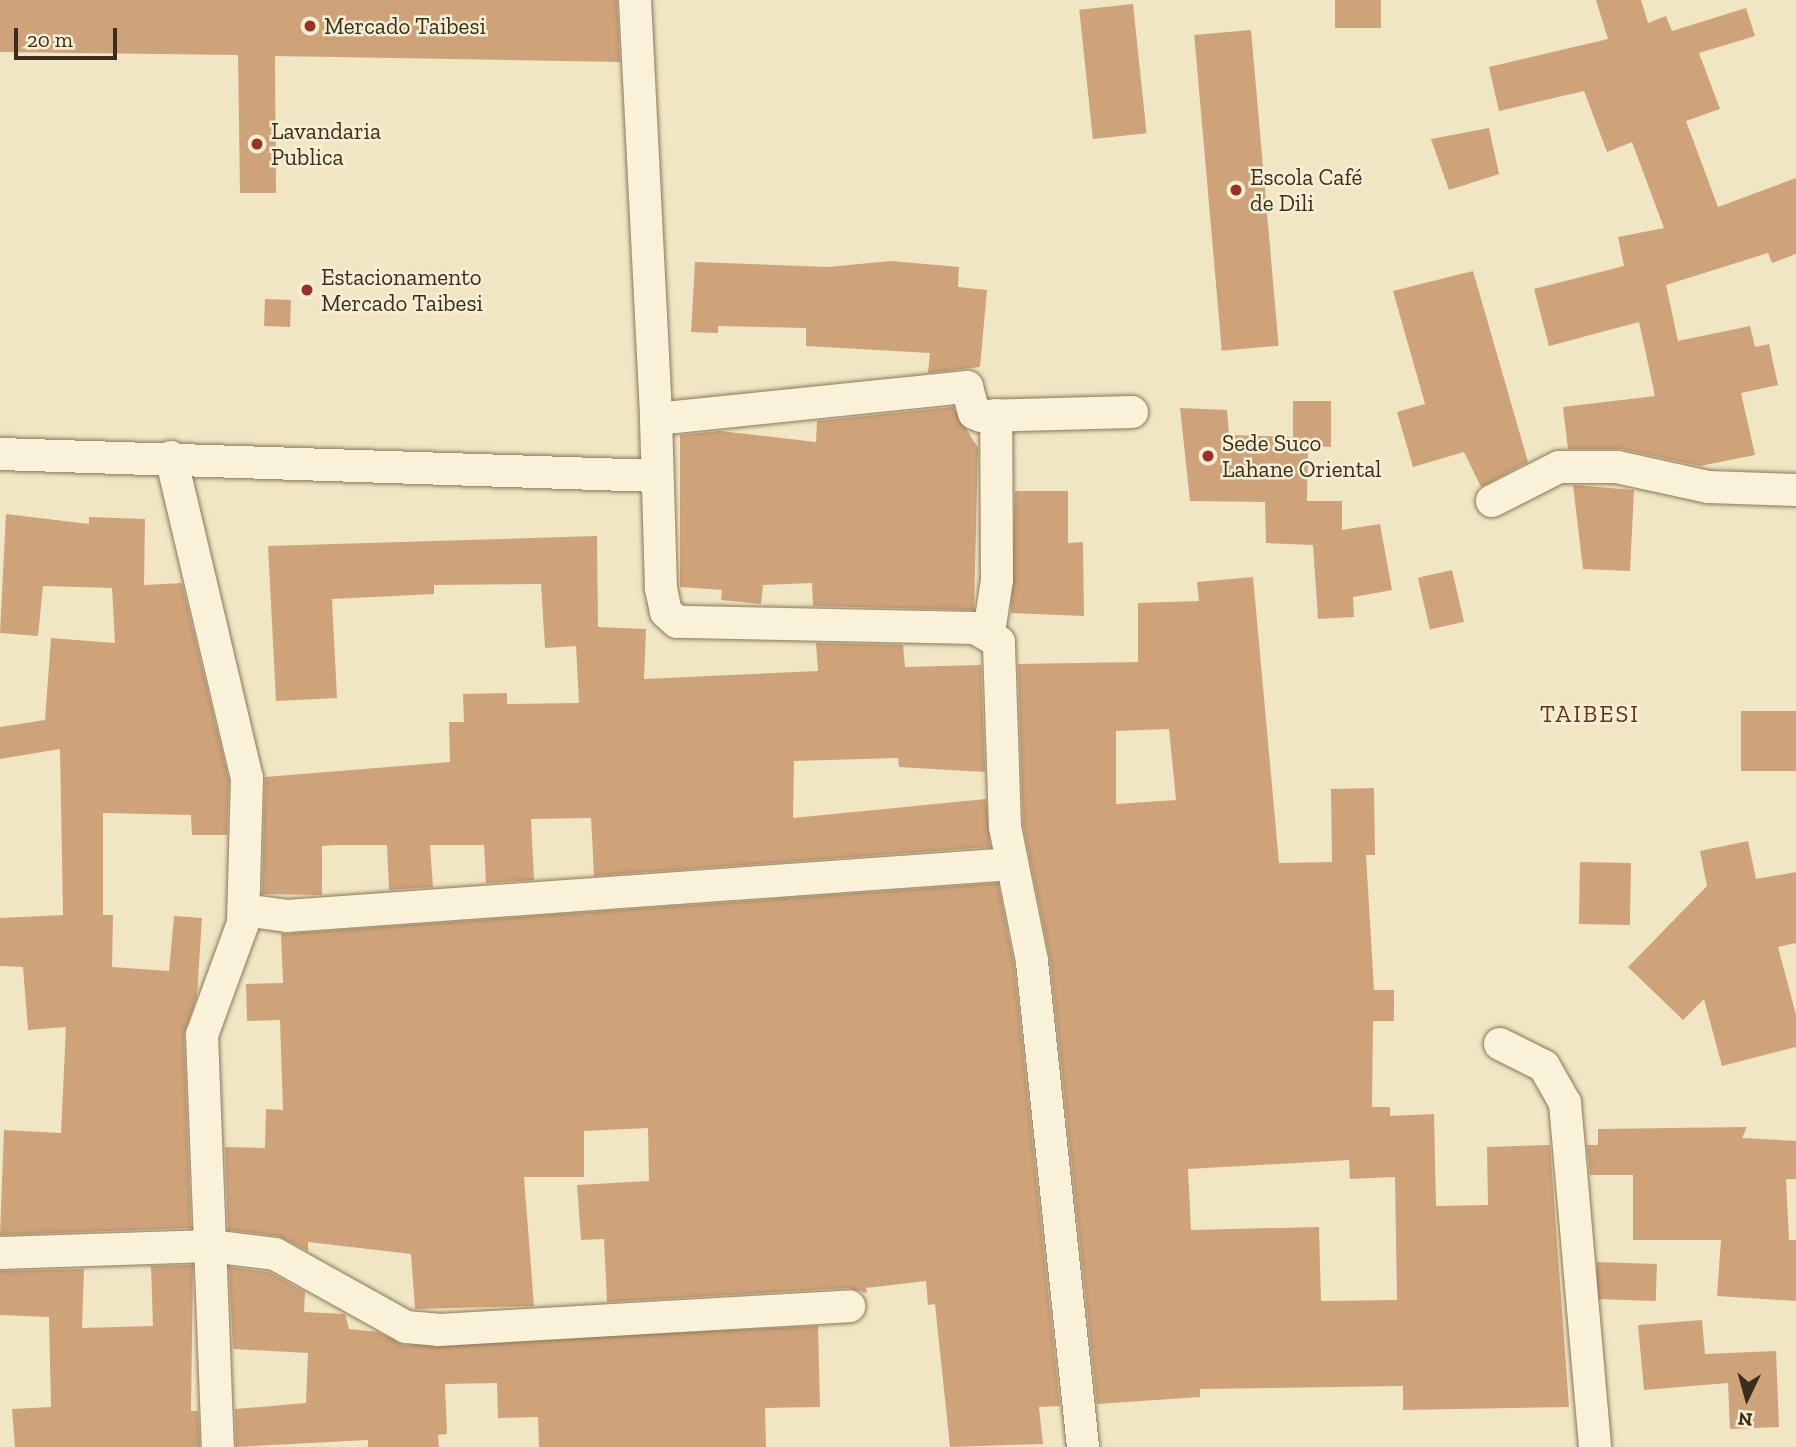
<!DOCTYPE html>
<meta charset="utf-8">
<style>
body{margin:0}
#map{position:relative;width:1796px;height:1447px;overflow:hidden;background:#f0e6c4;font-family:"Zilla Slab",serif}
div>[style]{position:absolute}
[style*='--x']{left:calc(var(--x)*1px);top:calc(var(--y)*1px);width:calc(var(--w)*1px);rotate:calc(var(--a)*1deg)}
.building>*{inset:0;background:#cfa379;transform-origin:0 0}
.roads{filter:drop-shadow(0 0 2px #8b775a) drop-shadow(0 0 2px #8b775a)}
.minor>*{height:32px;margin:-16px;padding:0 16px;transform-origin:16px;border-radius:16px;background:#faf2d8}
.dots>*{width:19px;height:19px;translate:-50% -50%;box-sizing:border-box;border:4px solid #f7efd4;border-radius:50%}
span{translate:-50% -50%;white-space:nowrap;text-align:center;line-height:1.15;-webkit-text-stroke:5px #f7efd4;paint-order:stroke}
.poi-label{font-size:23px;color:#3a2e1e}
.left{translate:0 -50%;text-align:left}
.neighbourhood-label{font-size:24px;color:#68311c;letter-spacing:2px}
.north{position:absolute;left:1712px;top:1363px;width:70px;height:70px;-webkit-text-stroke:5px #f7efd4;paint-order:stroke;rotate:185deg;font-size:19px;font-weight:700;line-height:28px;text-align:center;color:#3a2e1e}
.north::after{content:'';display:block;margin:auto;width:24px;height:32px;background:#3a2e1e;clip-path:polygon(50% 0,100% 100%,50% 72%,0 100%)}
.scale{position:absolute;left:14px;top:28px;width:103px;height:32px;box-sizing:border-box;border:4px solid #3a2e1e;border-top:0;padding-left:9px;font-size:21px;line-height:24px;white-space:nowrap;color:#3a2e1e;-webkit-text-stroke:5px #f7efd4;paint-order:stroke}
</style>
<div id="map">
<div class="building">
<div style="clip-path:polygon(0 0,617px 0,620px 62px,275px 56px,276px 193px,240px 193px,238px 55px,0 52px)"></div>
<div style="left:1335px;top:0;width:46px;height:28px"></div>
<div style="clip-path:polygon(1596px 0,1641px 0,1648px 23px,1666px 16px,1672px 31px,1746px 8px,1755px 36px,1699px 53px,1720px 109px,1686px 121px,1718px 207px,1796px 178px,1796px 254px,1772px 263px,1768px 253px,1666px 285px,1678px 341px,1750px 326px,1755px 347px,1769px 344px,1778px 385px,1741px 393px,1755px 455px,1700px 466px,1621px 449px,1568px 449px,1563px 407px,1655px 396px,1639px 322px,1549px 346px,1534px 289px,1624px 266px,1618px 237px,1664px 228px,1632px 142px,1607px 152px,1584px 91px,1499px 111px,1489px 67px,1608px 39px)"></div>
<div style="left:1133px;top:4px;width:130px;height:54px;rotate:84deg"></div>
<div style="left:1251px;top:30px;width:317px;height:57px;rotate:85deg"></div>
<div style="clip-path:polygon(1489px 128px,1499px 174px,1449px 190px,1431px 139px)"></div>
<div style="clip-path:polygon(891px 261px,959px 267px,958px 287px,987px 290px,980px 367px,928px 373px,930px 353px,806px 346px,806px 328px,718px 326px,718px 333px,691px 332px,695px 262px,828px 267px)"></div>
<div style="clip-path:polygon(1473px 271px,1528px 462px,1481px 487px,1464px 452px,1413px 467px,1397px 412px,1425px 404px,1393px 291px)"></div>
<div style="left:265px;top:299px;width:26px;height:27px;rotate:2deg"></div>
<div style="clip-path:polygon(1293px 401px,1331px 401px,1331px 447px,1308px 446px,1307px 501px,1342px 501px,1342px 530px,1380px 524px,1392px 590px,1353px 597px,1354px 617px,1318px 619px,1313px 545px,1266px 543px,1265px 502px,1190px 501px,1180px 408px,1227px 410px,1229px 435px,1293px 437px)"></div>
<div style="clip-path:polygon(953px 407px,978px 448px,974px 610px,813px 606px,812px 583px,763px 585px,761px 604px,721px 600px,722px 590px,680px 587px,680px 435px,720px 431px,816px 442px,817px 421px)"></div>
<div style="clip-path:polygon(1573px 485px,1634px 490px,1630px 571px,1583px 569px)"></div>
<div style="clip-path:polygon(1015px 491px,1068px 491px,1068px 543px,1083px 542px,1084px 616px,1011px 613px)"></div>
<div style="clip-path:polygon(6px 514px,89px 524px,89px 517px,145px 519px,144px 585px,182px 583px,229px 780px,227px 835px,192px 835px,191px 815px,103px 813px,103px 915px,113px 915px,112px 967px,169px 971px,174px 916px,202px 918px,197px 996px,184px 1035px,191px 1228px,0 1235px,4px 1130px,61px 1133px,66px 1027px,28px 1030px,23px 967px,0 966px,0 918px,63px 915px,60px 749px,0 759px,0 727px,45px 720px,51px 638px,115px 643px,112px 588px,43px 586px,38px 636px,0 633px)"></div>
<div style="clip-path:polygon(597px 536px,598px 627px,646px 629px,644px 679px,818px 671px,816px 643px,903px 645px,905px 667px,981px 665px,985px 772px,899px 767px,898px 758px,794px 761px,793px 818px,986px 799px,990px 847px,594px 876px,591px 818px,531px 819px,534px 880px,486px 883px,484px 845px,430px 845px,433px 887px,389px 890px,387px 845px,336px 845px,322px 846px,322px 895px,262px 894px,265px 777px,450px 762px,449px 722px,464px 722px,463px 694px,507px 693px,507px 704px,579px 703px,576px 646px,545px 648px,541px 584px,434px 585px,434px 594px,332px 599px,337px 698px,276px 701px,268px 546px)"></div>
<div style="left:1452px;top:570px;width:53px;height:35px;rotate:77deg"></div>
<div style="clip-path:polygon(evenodd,1253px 577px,1279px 863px,1332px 862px,1331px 789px,1374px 788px,1375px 855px,1366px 855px,1374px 990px,1394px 990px,1394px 1021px,1373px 1021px,1372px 1107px,1390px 1107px,1390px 1116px,1434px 1114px,1436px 1206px,1488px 1205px,1487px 1147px,1550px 1145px,1569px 1407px,1403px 1410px,1403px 1386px,1200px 1389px,1200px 1397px,1097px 1404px,1050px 959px,1023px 825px,1018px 664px,1138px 662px,1138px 603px,1199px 601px,1197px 582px,1253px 577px,1169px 729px,1176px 800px,1116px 804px,1116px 731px,1169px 729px,1253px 577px,1349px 1160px,1350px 1179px,1395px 1177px,1397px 1300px,1321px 1301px,1319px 1227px,1191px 1230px,1188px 1169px,1349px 1160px)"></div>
<div style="left:1796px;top:711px;width:60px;height:55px;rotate:90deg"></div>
<div style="clip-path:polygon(1748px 841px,1756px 879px,1796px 872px,1796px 943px,1778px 947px,1796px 1015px,1796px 1047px,1722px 1066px,1704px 999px,1683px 1020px,1628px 967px,1707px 886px,1700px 851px)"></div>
<div style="left:1580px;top:862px;width:51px;height:62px;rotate:1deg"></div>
<div style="clip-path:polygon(998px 883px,1014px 964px,1060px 1406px,1039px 1407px,1043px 1444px,950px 1447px,935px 1304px,928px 1305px,926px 1281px,866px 1288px,867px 1293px,848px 1288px,607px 1302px,604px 1239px,581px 1240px,577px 1185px,649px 1181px,648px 1128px,584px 1131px,584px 1177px,524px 1177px,534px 1306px,415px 1309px,411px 1254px,308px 1242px,308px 1251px,278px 1236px,228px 1230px,225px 1147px,265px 1148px,266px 1109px,283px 1110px,280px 1020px,247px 1021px,246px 984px,283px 983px,281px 934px)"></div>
<div style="clip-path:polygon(1747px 1127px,1742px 1138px,1796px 1141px,1796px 1179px,1786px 1179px,1789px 1240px,1796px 1240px,1796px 1301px,1717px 1296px,1721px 1240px,1633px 1240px,1633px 1175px,1590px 1175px,1587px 1145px,1598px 1145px,1598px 1129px)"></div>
<div style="left:1597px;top:1262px;width:60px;height:37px;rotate:2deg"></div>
<div style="clip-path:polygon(193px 1265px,191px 1411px,198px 1411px,200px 1447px,15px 1447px,12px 1409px,51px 1407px,49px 1317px,0 1315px,0 1271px,84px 1269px,82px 1328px,153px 1326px,151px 1266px)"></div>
<div style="clip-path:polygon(229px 1267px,269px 1272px,305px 1292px,304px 1312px,345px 1314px,349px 1329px,378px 1332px,404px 1345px,818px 1326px,820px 1407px,765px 1408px,766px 1447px,539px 1447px,538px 1417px,498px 1418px,497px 1383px,445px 1384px,447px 1434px,438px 1435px,439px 1447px,368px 1447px,368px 1440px,236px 1447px,235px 1409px,306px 1403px,308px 1353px,233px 1349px)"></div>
<div style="clip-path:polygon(1702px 1320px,1705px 1354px,1776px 1351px,1779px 1427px,1730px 1429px,1728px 1383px,1644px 1390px,1638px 1325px)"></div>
</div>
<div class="roads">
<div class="minor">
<div style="--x:635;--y:0;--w:420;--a:87.1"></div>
<div style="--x:0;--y:454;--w:655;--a:1.92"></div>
<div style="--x:171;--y:457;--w:330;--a:76.7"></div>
<div style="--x:247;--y:778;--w:145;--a:91.6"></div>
<div style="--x:243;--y:923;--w:119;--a:110.1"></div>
<div style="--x:202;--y:1035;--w:412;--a:87.8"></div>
<div style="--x:1492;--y:501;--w:75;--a:-26.9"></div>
<div style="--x:1559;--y:467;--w:58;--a:0"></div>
<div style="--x:1617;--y:467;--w:94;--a:12.3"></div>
<div style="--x:1709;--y:487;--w:87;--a:2"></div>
<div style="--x:989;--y:632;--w:53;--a:-81.3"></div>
<div style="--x:997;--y:580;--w:165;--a:-90.3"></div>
<div style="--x:244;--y:910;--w:43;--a:7.9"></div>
<div style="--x:287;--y:916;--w:727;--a:-4.1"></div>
<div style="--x:1500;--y:1044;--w:49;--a:26.6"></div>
<div style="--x:1544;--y:1066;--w:43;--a:60.4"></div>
<div style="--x:1565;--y:1103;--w:345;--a:85"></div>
<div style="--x:0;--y:1253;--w:210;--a:-1.9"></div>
<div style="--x:210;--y:1246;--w:65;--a:7"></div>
<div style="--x:275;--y:1254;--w:150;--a:29.1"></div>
<div style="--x:406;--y:1327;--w:32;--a:5"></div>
<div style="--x:438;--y:1330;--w:412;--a:-3.3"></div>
<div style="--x:1083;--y:1447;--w:489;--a:-96"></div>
<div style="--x:1032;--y:961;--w:137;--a:-101.4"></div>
<div style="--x:1005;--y:827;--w:185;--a:-91.9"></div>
<div style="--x:999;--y:642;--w:28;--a:-150"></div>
<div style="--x:975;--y:628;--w:298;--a:-178.8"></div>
<div style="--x:677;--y:622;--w:15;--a:-138"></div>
<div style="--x:666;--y:612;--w:25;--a:-102"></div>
<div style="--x:661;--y:588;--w:169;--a:-91.7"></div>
<div style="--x:656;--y:419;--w:313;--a:-5.9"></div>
<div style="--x:967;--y:387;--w:27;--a:75"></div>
<div style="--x:974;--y:413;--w:8;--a:23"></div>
<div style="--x:981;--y:416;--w:151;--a:-1.5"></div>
</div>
</div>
<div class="dots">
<div style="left:310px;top:26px;background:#9c2f28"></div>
<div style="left:257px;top:144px;background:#9c2f28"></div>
<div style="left:1236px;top:190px;background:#9c2f28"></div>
<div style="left:307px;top:290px;background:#9c2f28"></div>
<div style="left:1208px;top:456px;background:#9c2f28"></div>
</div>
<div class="poi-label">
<span class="left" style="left:324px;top:26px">Mercado Taibesi</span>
<span class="left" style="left:271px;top:144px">Lavandaria<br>Publica</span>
<span class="left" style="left:1250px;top:190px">Escola Café<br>de Dili</span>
<span class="left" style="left:321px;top:290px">Estacionamento<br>Mercado Taibesi</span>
<span class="left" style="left:1222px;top:456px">Sede Suco<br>Lahane Oriental</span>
</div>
<div class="neighbourhood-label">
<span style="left:1590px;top:714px">TAIBESI</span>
</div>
<div class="north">N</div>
<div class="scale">20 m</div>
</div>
